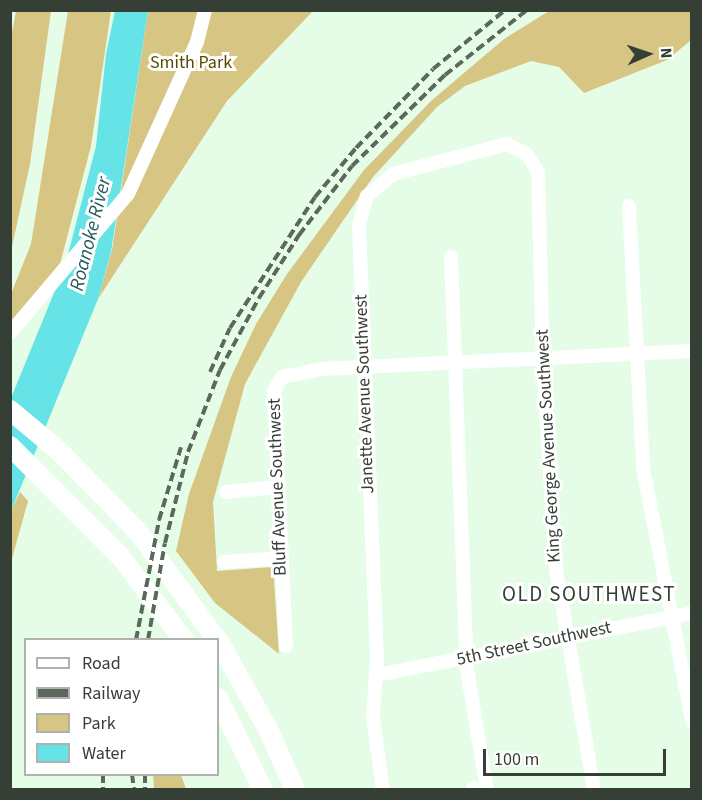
<!DOCTYPE html>
<style>
body{margin:0}
#map{position:relative;width:702px;height:800px;overflow:hidden;background:#e5fce6;font-family:"Source Sans 3",sans-serif}
div>[style]{position:absolute}
[style*='--x']{left:calc(var(--x)*1px);top:calc(var(--y)*1px);width:calc(var(--w)*1px);rotate:calc(var(--a)*1deg)}
.green>*{inset:0;background:#d7c583}
.water>*{inset:0;background:#65e3e7}
.minor>*{height:14px;margin:-7px;padding:0 7px;transform-origin:7px;border-radius:7px;background:#fff}
.highway>*{height:20px;margin:-10px;padding:0 10px;transform-origin:10px;border-radius:10px;background:#fff}
.rail>*{height:4px;margin-top:-2px;transform-origin:0;background:repeating-linear-gradient(90deg,#5c685c 0 9px,transparent 0 13.5px)}
span{translate:-50% -50%;white-space:nowrap;text-align:center;line-height:1.15;-webkit-text-stroke:6px #fff;paint-order:stroke}
.park-label{font-size:18px;color:#594a00}
.street-label{font-size:18px;color:#363f36}
.water-label{font-size:20px;color:#265c5e;font-style:italic}
.quarter-label{font-size:21px;color:#363f36;letter-spacing:1.5px}
.frame{position:absolute;inset:0;border:12px solid #363f36;pointer-events:none}
.legend{position:absolute;left:24px;top:638px;width:195px;height:138px;box-sizing:border-box;background:#fff;border:2px solid #afb2af;margin:0;padding:8px 10px;list-style:none;font-size:18px;color:#363f36}
.legend li{display:flex;align-items:center;gap:12px;height:30px}
.legend b{width:30px;border:2px solid #afb2af}
.north{position:absolute;left:618px;top:24px;width:60px;height:60px;-webkit-text-stroke:4px #fff;paint-order:stroke;rotate:87deg;font-size:16px;font-weight:700;line-height:24px;text-align:center;color:#363f36}
.north::after{content:'';display:block;margin:auto;width:21px;height:27px;background:#363f36;clip-path:polygon(50% 0,100% 100%,50% 72%,0 100%)}
.scale{position:absolute;left:483px;top:749px;width:183px;height:27px;box-sizing:border-box;border:3px solid #363f36;border-top:0;padding-left:8px;font-size:18px;line-height:21px;white-space:nowrap;color:#363f36;-webkit-text-stroke:4px #fff;paint-order:stroke}
</style>
<div id="map">
<div class="green">
<div style="clip-path:polygon(16px 11px,51px 11px,30px 164px,11px 251px,10px 43px)"></div>
<div style="clip-path:polygon(68px 11px,111px 11px,91px 146px,60px 264px,11px 325px,11px 294px,31px 244px)"></div>
<div style="clip-path:polygon(148px 11px,313px 11px,227px 101px,98px 299px,112px 250px)"></div>
<div style="clip-path:polygon(549px 11px,691px 11px,691px 40px,667px 60px,584px 93px,559px 67px,531px 61px,465px 86px,437px 107px,373px 177px,301px 282px,245px 384px,213px 502px,217px 571px,273px 567px,279px 654px,215px 603px,176px 551px,189px 494px,231px 377px,256px 324px,287px 274px,364px 170px,431px 101px,504px 39px)"></div>
<div style="clip-path:polygon(20px 492px,28px 501px,11px 562px,11px 511px)"></div>
<div style="clip-path:polygon(153px 775px,181px 775px,186px 789px,154px 789px)"></div>
</div>
<div class="water">
<div style="clip-path:polygon(115px 11px,148px 11px,111px 252px,98px 299px,11px 511px,11px 398px,65px 266px,96px 146px,106px 54px)"></div>
</div>
<div class="minor">
<div style="--x:629;--y:206;--w:262;--a:86.9"></div>
<div style="--x:643;--y:468;--w:258;--a:79"></div>
<div style="--x:451;--y:257;--w:412;--a:87.8"></div>
<div style="--x:467;--y:669;--w:123;--a:80.6"></div>
<div style="--x:10;--y:333;--w:182;--a:-49.7"></div>
<div style="--x:128;--y:194;--w:167;--a:-65.6"></div>
<div style="--x:197;--y:42;--w:33;--a:-76"></div>
<div style="--x:226;--y:492;--w:52;--a:-5.5"></div>
<div style="--x:224;--y:562;--w:57;--a:-4"></div>
<div style="--x:286;--y:646;--w:255;--a:-92.7"></div>
<div style="--x:274;--y:391;--w:16;--a:-60"></div>
<div style="--x:282;--y:377;--w:41;--a:-11.3"></div>
<div style="--x:322;--y:369;--w:370;--a:-2.8"></div>
<div style="--x:377;--y:675;--w:321;--a:-11.1"></div>
<div style="--x:473;--y:788;--w:2;--a:90"></div>
<div style="--x:383;--y:790;--w:73;--a:-97.9"></div>
<div style="--x:373;--y:718;--w:61;--a:-86.2"></div>
<div style="--x:377;--y:657;--w:432;--a:-92.4"></div>
<div style="--x:359;--y:225;--w:30;--a:-75"></div>
<div style="--x:367;--y:196;--w:34;--a:-40"></div>
<div style="--x:393;--y:174;--w:118;--a:-14.7"></div>
<div style="--x:507;--y:144;--w:22;--a:27"></div>
<div style="--x:527;--y:154;--w:21;--a:59"></div>
<div style="--x:538;--y:172;--w:186;--a:88.5"></div>
<div style="--x:543;--y:358;--w:211;--a:86.5"></div>
<div style="--x:556;--y:569;--w:224;--a:80.2"></div>
</div>
<div class="highway">
<div style="--x:10;--y:410;--w:64;--a:39.9"></div>
<div style="--x:59;--y:451;--w:115;--a:45.7"></div>
<div style="--x:139;--y:533;--w:132;--a:53.9"></div>
<div style="--x:10;--y:446;--w:156;--a:45"></div>
<div style="--x:120;--y:556;--w:106;--a:52.7"></div>
<div style="--x:218;--y:640;--w:104;--a:60.7"></div>
<div style="--x:269;--y:731;--w:64;--a:66.2"></div>
<div style="--x:218;--y:698;--w:102;--a:63.9"></div>
</div>
<div class="rail">
<div style="--x:210;--y:372;--w:48;--a:-65.6"></div>
<div style="--x:230;--y:328;--w:156;--a:-57"></div>
<div style="--x:315;--y:197;--w:64;--a:-50.1"></div>
<div style="--x:356;--y:148;--w:110;--a:-45.7"></div>
<div style="--x:433;--y:69;--w:93;--a:-39.3"></div>
<div style="--x:136;--y:640;--w:122;--a:-79.1"></div>
<div style="--x:159;--y:520;--w:76;--a:-73.2"></div>
<div style="--x:148;--y:640;--w:98;--a:-80.1"></div>
<div style="--x:165;--y:543;--w:94;--a:-75.8"></div>
<div style="--x:188;--y:452;--w:88;--a:-68.7"></div>
<div style="--x:220;--y:370;--w:82;--a:-61.6"></div>
<div style="--x:259;--y:298;--w:75;--a:-57.6"></div>
<div style="--x:299;--y:235;--w:87;--a:-52.5"></div>
<div style="--x:352;--y:166;--w:130;--a:-44.4"></div>
<div style="--x:445;--y:75;--w:105;--a:-38.4"></div>
<div style="--x:103;--y:774;--w:16;--a:90"></div>
<div style="--x:132;--y:774;--w:16;--a:83"></div>
<div style="--x:145;--y:774;--w:16;--a:90"></div>
</div>
<div class="park-label">
<span style="left:191px;top:63px">Smith Park</span>
</div>
<div class="street-label">
<span style="left:365px;top:394px;rotate:-92deg">Janette Avenue Southwest</span>
<span style="left:549px;top:446px;rotate:-93deg">King George Avenue Southwest</span>
<span style="left:278px;top:487px;rotate:-92deg">Bluff Avenue Southwest</span>
<span style="left:534px;top:644px;rotate:-12deg">5th Street Southwest</span>
</div>
<div class="water-label">
<span style="left:91px;top:234px;rotate:-76deg">Roanoke River</span>
</div>
<div class="quarter-label">
<span style="left:589px;top:594px">OLD SOUTHWEST</span>
</div>
<div class="frame"></div>
<ul class="legend">
<li><b style="height:8px;background:#fff"></b>Road</li>
<li><b style="height:8px;background:#5c685c"></b>Railway</li>
<li><b style="height:16px;background:#d7c583"></b>Park</li>
<li><b style="height:16px;background:#65e3e7"></b>Water</li>
</ul>
<div class="north">N</div>
<div class="scale">100 m</div>
</div>
